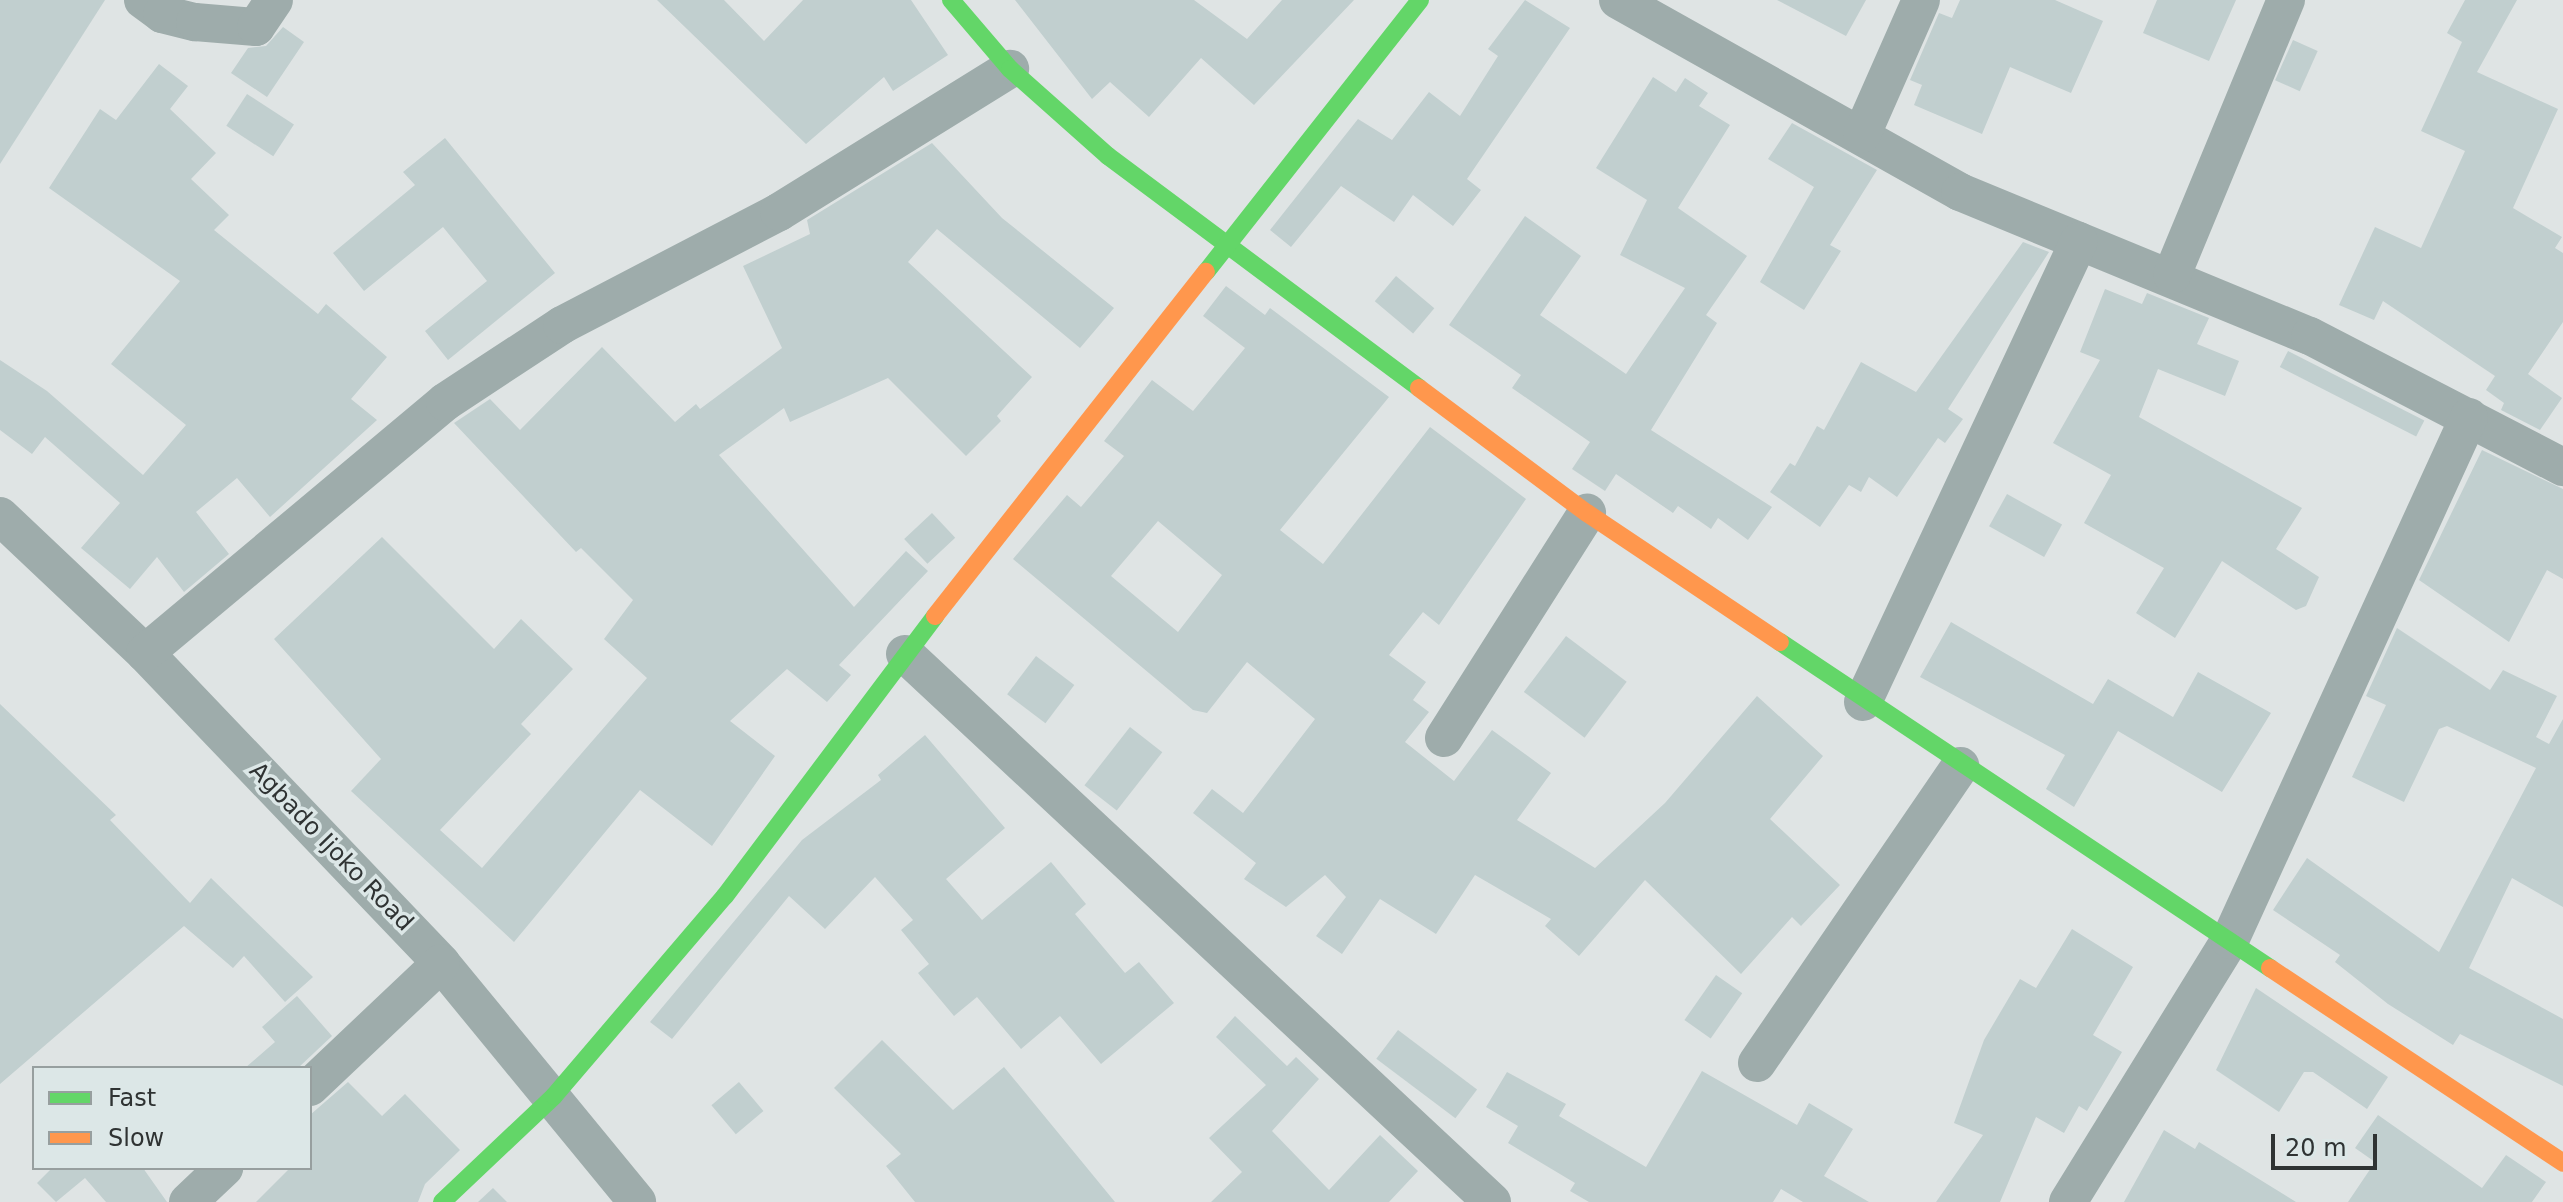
<!DOCTYPE html>
<style>
body{margin:0}
#map{position:relative;width:2563px;height:1202px;overflow:hidden;background:#dfe4e4;font-family:"DejaVu Sans",sans-serif}
div>[style]{position:absolute}
[style*='--x']{left:calc(var(--x)*1px);top:calc(var(--y)*1px);width:calc(var(--w)*1px);rotate:calc(var(--a)*1deg)}
.building>*{inset:0;background:#c1cfcf;transform-origin:0 0}
.street>*{height:38px;margin:-19px;padding:0 19px;transform-origin:19px;border-radius:19px;background:#9eacab}
.fast>*{height:18px;margin:-9px;padding:0 9px;transform-origin:9px;border-radius:9px;background:#63d668}
.slow>*{height:18px;margin:-9px;padding:0 9px;transform-origin:9px;border-radius:9px;background:#ff974d}
span{translate:-50% -50%;white-space:nowrap;text-align:center;line-height:1.15;-webkit-text-stroke:7px #dce7e7;paint-order:stroke}
.street-label{font-size:24px;color:#2f3333}
.legend{position:absolute;left:32px;top:1066px;width:280px;height:104px;box-sizing:border-box;background:#dce7e7;border:2px solid #979f9f;margin:0;padding:10px 14px;list-style:none;font-size:24px;color:#2f3333}
.legend li{display:flex;align-items:center;gap:16px;height:40px}
.legend b{width:40px;border:2px solid #979f9f}
.scale{position:absolute;left:2271px;top:1134px;width:106px;height:36px;box-sizing:border-box;border:4px solid #2f3333;border-top:0;padding-left:10px;font-size:24px;line-height:28px;white-space:nowrap;color:#2f3333;-webkit-text-stroke:6px #dce7e7;paint-order:stroke}
</style>
<div id="map">
<div class="building">
<div style="clip-path:polygon(0 0,105px 0,0 164px)"></div>
<div style="clip-path:polygon(657px 0,724px 0,764px 41px,803px 0,911px 0,948px 55px,893px 91px,884px 77px,806px 144px)"></div>
<div style="clip-path:polygon(1015px 0,1194px 0,1247px 39px,1282px 0,1354px 0,1254px 105px,1201px 58px,1149px 117px,1110px 82px,1092px 99px)"></div>
<div style="clip-path:polygon(1525px 0,1570px 28px,1467px 179px,1481px 190px,1453px 226px,1413px 195px,1394px 222px,1341px 186px,1291px 247px,1270px 230px,1358px 119px,1392px 140px,1429px 92px,1460px 116px,1498px 56px,1488px 49px)"></div>
<div style="clip-path:polygon(1777px 0,1866px 0,1846px 36px)"></div>
<div style="clip-path:polygon(1960px 0,2055px 0,2103px 21px,2071px 93px,2010px 67px,1982px 134px,1914px 105px,1922px 85px,1910px 80px,1939px 13px,1952px 18px)"></div>
<div style="clip-path:polygon(2157px 0,2236px 0,2209px 61px,2143px 33px)"></div>
<div style="clip-path:polygon(2465px 0,2517px 0,2477px 72px,2558px 109px,2513px 208px,2562px 237px,2555px 248px,2563px 253px,2563px 322px,2528px 374px,2562px 398px,2540px 430px,2501px 410px,2504px 403px,2486px 390px,2495px 376px,2383px 301px,2374px 320px,2339px 305px,2375px 227px,2421px 248px,2465px 151px,2421px 131px,2462px 42px,2447px 33px)"></div>
<div style="clip-path:polygon(283px 27px,304px 42px,267px 97px,231px 73px,248px 48px,266px 46px)"></div>
<div style="left:2293px;top:40px;width:27px;height:44px;rotate:24deg"></div>
<div style="clip-path:polygon(159px 64px,188px 86px,170px 109px,216px 153px,191px 179px,229px 215px,214px 230px,318px 314px,326px 304px,387px 357px,351px 399px,377px 420px,270px 517px,237px 478px,196px 512px,229px 554px,184px 592px,157px 557px,130px 589px,81px 548px,120px 503px,45px 437px,32px 454px,0 430px,0 360px,47px 391px,143px 475px,186px 425px,111px 364px,180px 281px,49px 188px,100px 109px,116px 120px)"></div>
<div style="clip-path:polygon(1653px 77px,1676px 92px,1685px 78px,1708px 93px,1699px 106px,1730px 125px,1678px 208px,1747px 256px,1706px 315px,1717px 323px,1651px 430px,1772px 507px,1748px 540px,1718px 518px,1711px 529px,1678px 506px,1673px 513px,1616px 474px,1605px 491px,1572px 469px,1590px 442px,1512px 388px,1521px 375px,1449px 325px,1525px 216px,1581px 256px,1540px 315px,1626px 374px,1685px 288px,1620px 255px,1647px 200px,1596px 168px)"></div>
<div style="left:247px;top:94px;width:56px;height:38px;rotate:33deg"></div>
<div style="clip-path:polygon(1792px 123px,1877px 170px,1830px 245px,1841px 251px,1804px 310px,1760px 282px,1814px 187px,1768px 159px)"></div>
<div style="clip-path:polygon(445px 138px,555px 273px,448px 360px,425px 331px,487px 281px,443px 227px,364px 291px,333px 253px,415px 185px,403px 172px)"></div>
<div style="clip-path:polygon(932px 143px,1002px 218px,1114px 308px,1080px 348px,937px 229px,908px 262px,1032px 377px,997px 416px,1001px 421px,966px 456px,888px 378px,790px 422px,784px 408px,719px 455px,854px 607px,906px 551px,928px 571px,839px 665px,851px 675px,827px 702px,787px 669px,730px 721px,775px 756px,712px 846px,640px 790px,514px 942px,351px 791px,381px 759px,274px 639px,382px 537px,494px 649px,521px 619px,573px 669px,521px 724px,531px 734px,440px 830px,482px 868px,647px 678px,604px 639px,633px 600px,581px 548px,576px 552px,454px 423px,490px 399px,520px 430px,602px 347px,675px 422px,696px 404px,700px 409px,782px 348px,743px 266px,810px 234px,807px 220px)"></div>
<div style="clip-path:polygon(2023px 242px,2049px 252px,1948px 409px,1963px 419px,1945px 443px,1938px 438px,1897px 497px,1869px 477px,1861px 492px,1849px 485px,1820px 527px,1770px 492px,1790px 463px,1795px 466px,1817px 426px,1824px 430px,1861px 362px,1916px 392px)"></div>
<div style="left:1396px;top:276px;width:50px;height:33px;rotate:40deg"></div>
<div style="clip-path:polygon(evenodd,1226px 286px,1265px 315px,1270px 308px,1389px 397px,1280px 530px,1323px 564px,1430px 427px,1526px 499px,1439px 625px,1423px 612px,1389px 655px,1426px 682px,1413px 700px,1429px 712px,1405px 742px,1454px 781px,1492px 730px,1551px 773px,1517px 820px,1595px 868px,1665px 803px,1757px 696px,1823px 756px,1770px 819px,1840px 885px,1801px 926px,1792px 917px,1741px 974px,1645px 880px,1579px 956px,1545px 926px,1551px 919px,1475px 875px,1436px 934px,1380px 899px,1342px 954px,1316px 936px,1346px 897px,1325px 875px,1286px 907px,1244px 879px,1256px 863px,1193px 813px,1212px 789px,1243px 813px,1315px 719px,1247px 662px,1207px 713px,1193px 710px,1013px 559px,1067px 495px,1081px 507px,1124px 456px,1104px 441px,1152px 380px,1193px 411px,1245px 348px,1203px 316px,1226px 286px,1158px 521px,1222px 575px,1178px 632px,1111px 576px,1158px 521px)"></div>
<div style="clip-path:polygon(2105px 289px,2142px 304px,2147px 293px,2209px 318px,2197px 344px,2239px 361px,2225px 396px,2158px 369px,2139px 417px,2302px 508px,2276px 549px,2319px 577px,2306px 606px,2296px 610px,2222px 561px,2175px 638px,2136px 613px,2164px 568px,2084px 523px,2111px 475px,2053px 443px,2100px 360px,2080px 352px)"></div>
<div style="left:2288px;top:351px;width:153px;height:18px;rotate:27deg"></div>
<div style="clip-path:polygon(2482px 450px,2563px 489px,2563px 579px,2547px 570px,2509px 642px,2419px 580px)"></div>
<div style="left:2007px;top:494px;width:63px;height:37px;rotate:29deg"></div>
<div style="left:932px;top:513px;width:34px;height:38px;rotate:47deg"></div>
<div style="clip-path:polygon(1951px 622px,2093px 704px,2108px 679px,2173px 717px,2198px 672px,2271px 713px,2222px 792px,2118px 731px,2074px 807px,2046px 789px,2065px 755px,1920px 677px)"></div>
<div style="clip-path:polygon(2397px 628px,2490px 690px,2503px 670px,2557px 696px,2536px 737px,2549px 744px,2563px 719px,2563px 907px,2512px 878px,2469px 968px,2563px 1019px,2563px 1086px,2460px 1034px,2453px 1045px,2388px 1004px,2335px 962px,2340px 955px,2273px 910px,2307px 858px,2439px 952px,2536px 768px,2447px 726px,2439px 729px,2404px 802px,2352px 777px,2386px 705px,2366px 696px)"></div>
<div style="left:1566px;top:636px;width:76px;height:70px;rotate:37deg"></div>
<div style="left:1036px;top:656px;width:48px;height:48px;rotate:37deg"></div>
<div style="clip-path:polygon(0 704px,116px 815px,110px 820px,190px 903px,211px 878px,313px 977px,285px 1002px,244px 956px,233px 968px,184px 926px,0 1084px)"></div>
<div style="left:1130px;top:727px;width:41px;height:74px;rotate:38deg"></div>
<div style="clip-path:polygon(925px 735px,1005px 828px,946px 879px,982px 920px,1051px 862px,1086px 904px,1075px 914px,1125px 973px,1139px 962px,1174px 1003px,1101px 1064px,1060px 1016px,1021px 1049px,977px 997px,954px 1016px,918px 973px,929px 964px,901px 930px,913px 920px,875px 877px,825px 929px,789px 896px,672px 1039px,650px 1022px,802px 840px,881px 780px,878px 775px)"></div>
<div style="clip-path:polygon(2072px 929px,2133px 967px,2093px 1035px,2122px 1052px,2087px 1111px,2079px 1106px,2064px 1133px,2036px 1117px,2000px 1202px,1936px 1202px,1983px 1135px,1954px 1123px,1984px 1040px,2020px 979px,2036px 988px)"></div>
<div style="left:1716px;top:975px;width:32px;height:55px;rotate:35deg"></div>
<div style="clip-path:polygon(2256px 988px,2388px 1077px,2367px 1109px,2313px 1072px,2304px 1072px,2279px 1112px,2216px 1070px)"></div>
<div style="clip-path:polygon(297px 996px,332px 1036px,298px 1068px,245px 1068px,275px 1042px,262px 1027px)"></div>
<div style="clip-path:polygon(1235px 1016px,1287px 1066px,1296px 1057px,1319px 1079px,1272px 1131px,1329px 1190px,1380px 1135px,1418px 1171px,1389px 1202px,1211px 1202px,1242px 1172px,1209px 1138px,1266px 1085px,1216px 1037px)"></div>
<div style="left:1398px;top:1030px;width:99px;height:36px;rotate:37deg"></div>
<div style="clip-path:polygon(882px 1040px,953px 1110px,1004px 1067px,1115px 1202px,915px 1202px,886px 1166px,901px 1154px,834px 1088px)"></div>
<div style="clip-path:polygon(1702px 1071px,1797px 1125px,1809px 1103px,1853px 1129px,1824px 1176px,1869px 1202px,1803px 1202px,1781px 1189px,1773px 1202px,1589px 1202px,1570px 1191px,1575px 1183px,1508px 1143px,1518px 1126px,1486px 1107px,1507px 1072px,1566px 1104px,1559px 1116px,1646px 1167px)"></div>
<div style="clip-path:polygon(348px 1082px,382px 1116px,405px 1094px,460px 1150px,425px 1184px,418px 1202px,256px 1202px,290px 1168px,310px 1168px,310px 1115px)"></div>
<div style="left:739px;top:1082px;width:38px;height:36px;rotate:50deg"></div>
<div style="clip-path:polygon(2378px 1115px,2482px 1188px,2506px 1155px,2546px 1182px,2532px 1202px,2348px 1202px,2375px 1162px,2355px 1148px)"></div>
<div style="clip-path:polygon(2164px 1130px,2195px 1149px,2199px 1142px,2296px 1202px,2124px 1202px)"></div>
<div style="clip-path:polygon(52px 1168px,143px 1168px,167px 1202px,106px 1202px,85px 1178px,56px 1202px,37px 1183px)"></div>
<div style="clip-path:polygon(493px 1188px,507px 1202px,478px 1202px)"></div>
</div>
<div class="street">
<div style="--x:143;--y:0;--w:24;--a:36"></div>
<div style="--x:162;--y:14;--w:34;--a:14"></div>
<div style="--x:195;--y:22;--w:61;--a:4.7"></div>
<div style="--x:256;--y:27;--w:32;--a:-56"></div>
<div style="--x:1618;--y:0;--w:392;--a:29.3"></div>
<div style="--x:1960;--y:192;--w:378;--a:22.4"></div>
<div style="--x:2310;--y:336;--w:285;--a:27.4"></div>
<div style="--x:1862;--y:134;--w:146;--a:-66.2"></div>
<div style="--x:2172;--y:275;--w:298;--a:-67.5"></div>
<div style="--x:0;--y:516;--w:199;--a:43.4"></div>
<div style="--x:145;--y:653;--w:429;--a:46.3"></div>
<div style="--x:441;--y:963;--w:309;--a:50.6"></div>
<div style="--x:145;--y:653;--w:391;--a:-39.9"></div>
<div style="--x:445;--y:402;--w:140;--a:-33.3"></div>
<div style="--x:562;--y:325;--w:245;--a:-27.5"></div>
<div style="--x:779;--y:212;--w:272;--a:-31.8"></div>
<div style="--x:905;--y:654;--w:803;--a:43.03"></div>
<div style="--x:1863;--y:702;--w:509;--a:-64.89"></div>
<div style="--x:1444;--y:738;--w:267;--a:-57.6"></div>
<div style="--x:1757;--y:1063;--w:360;--a:-55.6"></div>
<div style="--x:310;--y:1087;--w:180;--a:-43.4"></div>
<div style="--x:188;--y:1202;--w:50;--a:-43.4"></div>
<div style="--x:2068;--y:1202;--w:308;--a:-58.3"></div>
<div style="--x:2230;--y:940;--w:575;--a:-65.44"></div>
</div>
<div class="fast">
<div style="--x:951;--y:0;--w:91;--a:49.5"></div>
<div style="--x:1010;--y:69;--w:131;--a:41.6"></div>
<div style="--x:1108;--y:156;--w:388;--a:36.7"></div>
<div style="--x:1206;--y:272;--w:346;--a:-51.8"></div>
<div style="--x:1780;--y:642;--w:589;--a:33.64"></div>
<div style="--x:442;--y:1202;--w:154;--a:-43.4"></div>
<div style="--x:554;--y:1096;--w:263;--a:-49.5"></div>
<div style="--x:725;--y:896;--w:350;--a:-53.1"></div>
</div>
<div class="slow">
<div style="--x:1419;--y:388;--w:209;--a:36.7"></div>
<div style="--x:1587;--y:513;--w:232;--a:33.8"></div>
<div style="--x:935;--y:616;--w:438;--a:-51.8"></div>
<div style="--x:2270;--y:968;--w:352;--a:33.6"></div>
</div>
<div class="street-label">
<span style="left:331px;top:847px;rotate:46deg">Agbado Ijoko Road</span>
</div>
<ul class="legend">
<li><b style="height:10px;background:#63d668"></b>Fast</li>
<li><b style="height:10px;background:#ff974d"></b>Slow</li>
</ul>
<div class="scale">20 m</div>
</div>
